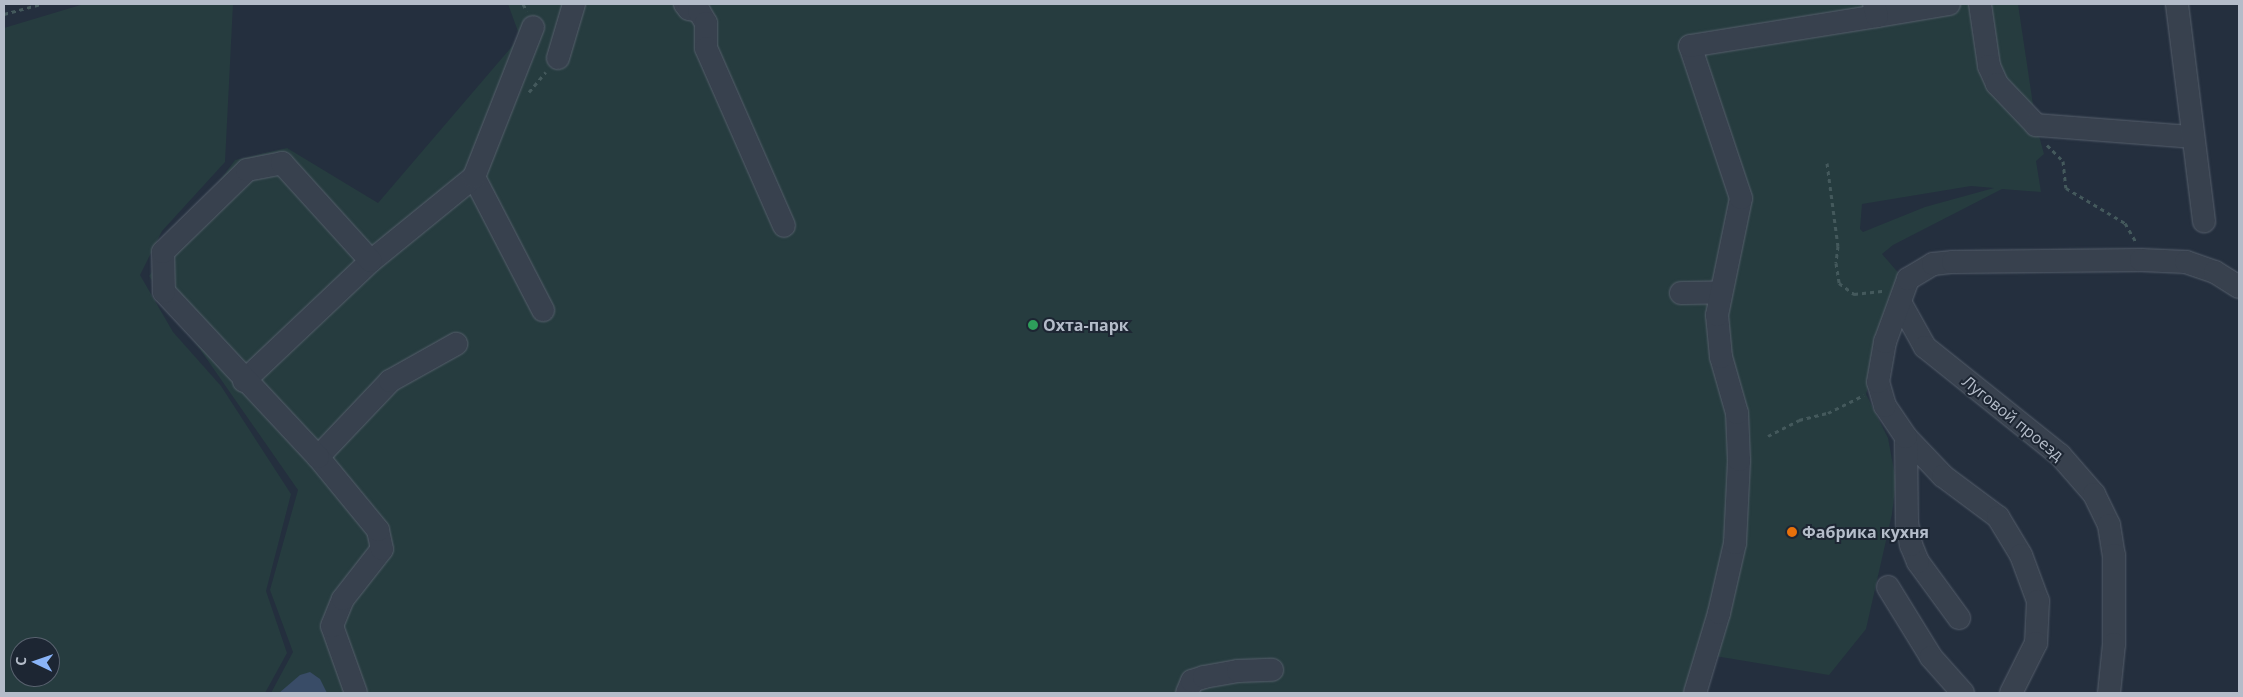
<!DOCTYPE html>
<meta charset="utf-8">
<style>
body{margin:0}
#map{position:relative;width:2243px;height:697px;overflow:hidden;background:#242f3e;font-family:"Open Sans",sans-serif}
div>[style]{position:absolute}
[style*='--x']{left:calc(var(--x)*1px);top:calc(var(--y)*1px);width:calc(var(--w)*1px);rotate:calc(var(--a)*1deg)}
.green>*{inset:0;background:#263c3f}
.water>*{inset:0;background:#394c67}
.path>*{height:3px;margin-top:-1.5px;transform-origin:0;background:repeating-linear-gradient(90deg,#44595c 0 4px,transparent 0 8px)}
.roads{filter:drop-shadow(0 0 1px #565f6c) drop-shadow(0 0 1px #565f6c)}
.minor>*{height:22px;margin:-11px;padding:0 11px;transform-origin:11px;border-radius:11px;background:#38414e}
.dots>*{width:14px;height:14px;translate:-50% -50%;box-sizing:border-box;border:2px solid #1d2633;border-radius:50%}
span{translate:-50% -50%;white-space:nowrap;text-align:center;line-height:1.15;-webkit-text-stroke:4px #1d2633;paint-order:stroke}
.poi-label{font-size:16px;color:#b4bcc9;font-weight:700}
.left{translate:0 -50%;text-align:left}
.street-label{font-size:16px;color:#b4bcc9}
.frame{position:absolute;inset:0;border:5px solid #b4bcc9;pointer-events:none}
.north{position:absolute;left:10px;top:637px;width:50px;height:50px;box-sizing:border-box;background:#1d2633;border:1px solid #59626f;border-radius:50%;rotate:273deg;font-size:14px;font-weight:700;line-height:20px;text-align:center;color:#b4bcc9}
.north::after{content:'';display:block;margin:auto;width:18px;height:22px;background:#8ab4f8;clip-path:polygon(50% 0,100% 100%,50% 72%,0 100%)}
</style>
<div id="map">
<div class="green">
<div style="clip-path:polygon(evenodd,84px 4px,233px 4px,225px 162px,162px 231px,140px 275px,173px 332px,221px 386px,291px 494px,266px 591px,287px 653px,265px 693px,4px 693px,4px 28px,84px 4px,20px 647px,50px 647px,50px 677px,20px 677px,20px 647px)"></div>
<div style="clip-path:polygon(evenodd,508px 4px,2018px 4px,2036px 125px,2044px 154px,2036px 161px,2041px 192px,2002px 189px,1893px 245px,1882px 254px,1902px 277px,1866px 394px,1888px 438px,1896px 481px,1892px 514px,1866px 629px,1829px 675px,1715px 656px,1704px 693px,271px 693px,293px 652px,270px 590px,298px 490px,149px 276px,235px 160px,287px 148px,378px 203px,520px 37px,508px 4px,1971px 186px,1994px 188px,1925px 207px,1863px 232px,1860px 229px,1862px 204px,1971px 186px)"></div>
</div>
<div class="water">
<div style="clip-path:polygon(310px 672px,320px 679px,327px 693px,279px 693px,300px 675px)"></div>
</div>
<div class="path">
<div style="--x:523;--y:4;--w:8;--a:60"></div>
<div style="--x:4;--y:14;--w:39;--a:-15"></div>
<div style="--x:529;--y:92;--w:26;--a:-50"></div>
<div style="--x:2047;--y:145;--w:23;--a:45"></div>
<div style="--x:2063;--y:161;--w:27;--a:84"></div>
<div style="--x:2066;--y:188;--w:69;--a:30.7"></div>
<div style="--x:2125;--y:223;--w:22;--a:60"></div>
<div style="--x:1827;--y:163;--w:84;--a:82.5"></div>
<div style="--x:1838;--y:246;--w:17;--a:97"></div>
<div style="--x:1836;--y:263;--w:20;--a:81"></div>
<div style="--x:1839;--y:283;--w:19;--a:36"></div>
<div style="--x:1854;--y:294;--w:30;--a:-6"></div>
<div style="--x:1768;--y:436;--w:35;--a:-27"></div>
<div style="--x:1799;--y:420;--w:30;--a:-14"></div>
<div style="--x:1828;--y:413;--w:40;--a:-26.6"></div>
</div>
<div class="roads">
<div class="minor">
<div style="--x:685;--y:4;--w:6;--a:51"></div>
<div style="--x:689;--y:9;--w:10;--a:11"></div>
<div style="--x:699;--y:11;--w:14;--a:60"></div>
<div style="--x:706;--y:23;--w:25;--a:90"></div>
<div style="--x:706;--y:48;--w:194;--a:66.3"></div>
<div style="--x:1980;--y:4;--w:63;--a:81.7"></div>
<div style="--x:1989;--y:66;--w:20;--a:66"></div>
<div style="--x:1997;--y:84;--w:57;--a:46.4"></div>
<div style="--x:2036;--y:125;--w:157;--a:4.4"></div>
<div style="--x:2177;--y:4;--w:219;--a:82.9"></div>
<div style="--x:1877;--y:16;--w:73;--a:-9.5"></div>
<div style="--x:558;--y:58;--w:56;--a:-73.5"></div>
<div style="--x:474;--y:177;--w:150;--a:62.6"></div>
<div style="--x:1681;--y:293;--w:39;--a:-1"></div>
<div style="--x:1900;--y:302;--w:51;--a:60.9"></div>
<div style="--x:1925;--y:347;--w:173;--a:38.7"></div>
<div style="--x:2060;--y:455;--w:52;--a:48.9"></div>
<div style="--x:2094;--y:494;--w:34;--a:64"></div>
<div style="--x:2109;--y:525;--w:30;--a:81"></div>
<div style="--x:2114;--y:555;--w:89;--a:90"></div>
<div style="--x:2114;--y:644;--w:49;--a:95.8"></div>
<div style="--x:244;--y:381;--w:175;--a:-43.4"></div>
<div style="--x:371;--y:261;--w:133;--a:-39.2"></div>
<div style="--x:474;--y:177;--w:161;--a:-68.5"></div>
<div style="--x:1906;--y:437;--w:54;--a:46.5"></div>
<div style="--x:1943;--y:476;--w:69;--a:36.7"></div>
<div style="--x:1998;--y:517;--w:44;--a:58.8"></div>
<div style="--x:2021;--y:555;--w:49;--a:69.7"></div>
<div style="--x:2038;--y:601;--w:42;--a:92.7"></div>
<div style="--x:2036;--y:643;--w:56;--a:116.6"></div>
<div style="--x:318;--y:457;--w:105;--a:-46.5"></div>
<div style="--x:390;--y:381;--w:76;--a:-29.3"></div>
<div style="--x:1888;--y:587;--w:82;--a:58.4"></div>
<div style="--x:1931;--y:657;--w:48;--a:48.4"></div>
<div style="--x:1959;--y:618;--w:69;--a:-126.2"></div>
<div style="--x:1918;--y:562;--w:18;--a:-112"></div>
<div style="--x:1911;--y:545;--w:22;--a:-100"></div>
<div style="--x:1907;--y:523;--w:86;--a:-90.7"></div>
<div style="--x:1906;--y:437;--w:37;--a:-124"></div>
<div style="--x:1885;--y:406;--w:25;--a:-106"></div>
<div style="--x:1878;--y:382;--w:41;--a:-80.1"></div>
<div style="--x:1885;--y:342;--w:67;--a:-69.9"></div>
<div style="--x:1908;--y:279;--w:29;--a:-31"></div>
<div style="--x:1933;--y:264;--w:20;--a:-6"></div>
<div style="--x:1953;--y:262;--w:188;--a:-0.6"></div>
<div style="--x:2141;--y:260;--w:45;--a:2.5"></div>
<div style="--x:2186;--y:262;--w:31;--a:19"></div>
<div style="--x:2215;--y:272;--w:28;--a:32"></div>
<div style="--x:356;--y:693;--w:71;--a:-109.7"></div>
<div style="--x:332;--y:626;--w:29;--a:-68"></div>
<div style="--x:343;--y:599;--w:63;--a:-52"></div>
<div style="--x:382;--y:549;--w:19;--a:-102"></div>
<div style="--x:378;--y:530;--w:94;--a:-129.4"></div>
<div style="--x:318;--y:457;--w:226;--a:-133"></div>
<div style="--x:164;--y:292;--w:40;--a:-91.4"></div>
<div style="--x:163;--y:252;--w:117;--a:-44.3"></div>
<div style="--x:247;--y:170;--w:36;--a:-11"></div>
<div style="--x:282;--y:163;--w:132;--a:47.8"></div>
<div style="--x:1187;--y:693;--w:13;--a:-67"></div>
<div style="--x:1192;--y:681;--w:13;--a:-18"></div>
<div style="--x:1204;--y:677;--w:35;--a:-10"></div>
<div style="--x:1238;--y:671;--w:34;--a:-2"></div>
<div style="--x:1695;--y:693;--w:84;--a:-73.3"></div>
<div style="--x:1719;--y:613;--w:72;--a:-77.1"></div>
<div style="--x:1735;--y:543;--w:83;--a:-87.2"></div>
<div style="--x:1739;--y:460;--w:47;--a:-92.4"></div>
<div style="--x:1737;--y:413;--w:58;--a:-105.9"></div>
<div style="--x:1721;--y:357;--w:42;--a:-95.4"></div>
<div style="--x:1717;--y:315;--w:119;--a:-78.4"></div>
<div style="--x:1741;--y:198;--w:160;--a:-108.5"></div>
<div style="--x:1690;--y:46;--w:189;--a:-9.1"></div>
<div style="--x:1877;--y:16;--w:12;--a:-104"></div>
</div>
</div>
<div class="dots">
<div style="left:1033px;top:325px;background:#2e9e5b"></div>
<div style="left:1792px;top:532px;background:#e8710a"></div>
</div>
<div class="poi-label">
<span class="left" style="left:1043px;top:325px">Охта-парк</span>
<span class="left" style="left:1802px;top:532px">Фабрика кухня</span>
</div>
<div class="street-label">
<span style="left:2013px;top:418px;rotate:39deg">Луговой проезд</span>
</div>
<div class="frame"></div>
<div class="north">С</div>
</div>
